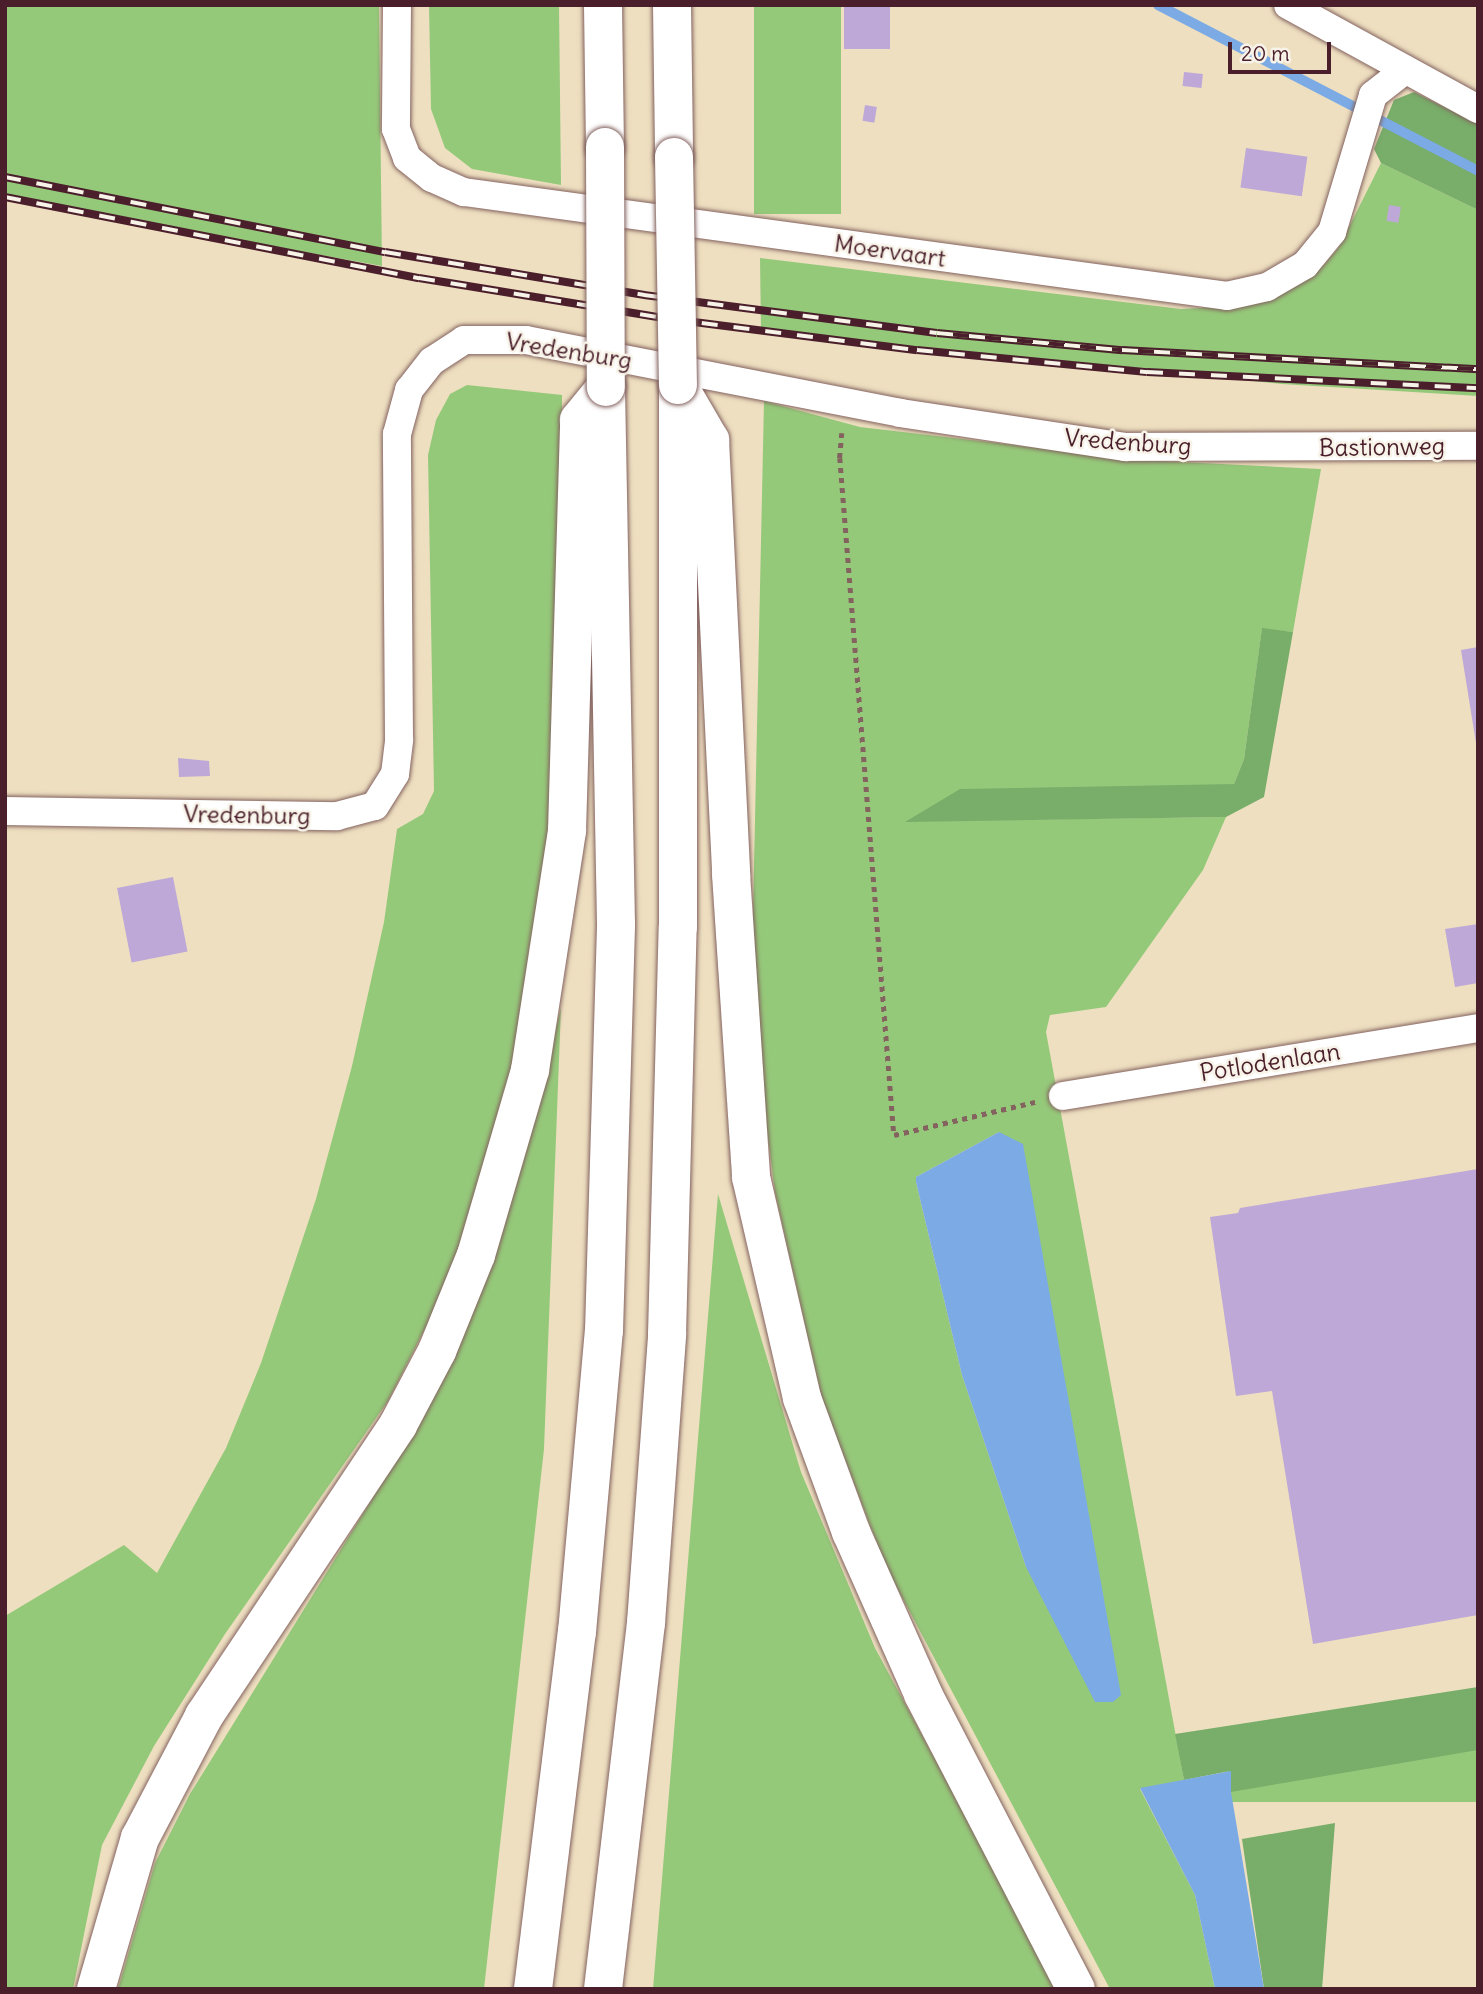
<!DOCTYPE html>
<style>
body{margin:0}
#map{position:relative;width:1483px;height:1994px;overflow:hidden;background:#eedfc0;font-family:Delius,sans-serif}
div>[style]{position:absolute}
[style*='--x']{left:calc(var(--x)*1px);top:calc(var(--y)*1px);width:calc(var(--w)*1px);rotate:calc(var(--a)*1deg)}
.green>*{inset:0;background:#95c97a;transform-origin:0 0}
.forest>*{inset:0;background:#78ad6a}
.water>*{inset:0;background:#7baae5}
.stream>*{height:10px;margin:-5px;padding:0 5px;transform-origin:5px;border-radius:5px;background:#7baae5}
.building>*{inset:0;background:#bea8d7;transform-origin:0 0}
.path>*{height:4.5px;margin-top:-2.25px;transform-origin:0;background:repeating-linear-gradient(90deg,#83625f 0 5px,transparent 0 10px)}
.roads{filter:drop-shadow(0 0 2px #83625f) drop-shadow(0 0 2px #83625f)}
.minor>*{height:28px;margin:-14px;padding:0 14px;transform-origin:14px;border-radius:14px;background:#fff}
.motorway>*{height:38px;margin:-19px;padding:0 19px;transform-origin:19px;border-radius:19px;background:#fff}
.rail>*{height:8px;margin-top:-4px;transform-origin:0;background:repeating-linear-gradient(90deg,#f7f3e8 0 16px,#4a1f2b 0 32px);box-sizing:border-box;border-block:2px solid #4a1f2b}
.bridges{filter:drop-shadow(0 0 2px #83625f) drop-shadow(0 0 2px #83625f)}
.motorway-bridge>*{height:38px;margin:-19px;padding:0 19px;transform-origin:19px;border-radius:19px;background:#fff}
span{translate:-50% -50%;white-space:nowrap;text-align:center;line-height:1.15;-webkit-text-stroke:5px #f7f3e8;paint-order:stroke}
.street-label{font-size:24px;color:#4a1f2b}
.frame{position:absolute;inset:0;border:7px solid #4a1f2b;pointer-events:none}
.scale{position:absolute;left:1228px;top:42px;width:103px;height:32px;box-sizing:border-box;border:4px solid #4a1f2b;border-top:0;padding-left:9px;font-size:21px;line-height:24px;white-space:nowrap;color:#4a1f2b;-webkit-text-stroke:5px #f7f3e8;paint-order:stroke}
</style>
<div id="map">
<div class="green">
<div style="clip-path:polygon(5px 5px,379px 5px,382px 266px,5px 198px)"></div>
<div style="clip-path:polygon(429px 5px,559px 5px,561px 185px,472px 169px,445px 148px,431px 109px)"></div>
<div style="left:754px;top:5px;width:87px;height:209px"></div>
<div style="clip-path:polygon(1381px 163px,1478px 210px,1478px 396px,1282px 384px,761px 331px,760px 258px,1181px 309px,1239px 306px,1277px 297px,1324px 265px,1339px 247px)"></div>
<div style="clip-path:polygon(467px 385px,562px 395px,562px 695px,544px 954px,487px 1173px,434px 1311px,388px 1401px,225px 1634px,154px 1746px,102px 1845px,73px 1989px,5px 1989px,5px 1616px,124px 1545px,157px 1573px,226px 1448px,261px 1363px,316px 1199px,352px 1066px,384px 922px,397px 829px,423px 814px,434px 791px,428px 455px,436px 420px,450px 394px)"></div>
<div style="clip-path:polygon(evenodd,764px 401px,860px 427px,1140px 460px,1321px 469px,1293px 632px,1262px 629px,1244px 759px,1234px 784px,907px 821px,1226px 817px,1203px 870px,1106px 1007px,1050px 1015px,1046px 1032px,1184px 1780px,1140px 1789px,1195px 1895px,1215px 1989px,1110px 1989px,886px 1567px,822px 1400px,775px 1192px,751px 1006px,764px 401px,999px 1132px,1026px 1567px,962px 1375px,916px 1182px,916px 1177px,999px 1132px)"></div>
<div style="clip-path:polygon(561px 1008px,544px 1449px,484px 1989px,118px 1989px,155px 1863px,190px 1794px,380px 1486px,504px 1223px)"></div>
<div style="clip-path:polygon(718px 1194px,801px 1472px,875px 1648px,1059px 1989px,653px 1989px)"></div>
<div style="left:1478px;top:1750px;width:52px;height:251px;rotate:90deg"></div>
</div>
<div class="forest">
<div style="clip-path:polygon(1414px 92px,1478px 124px,1478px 210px,1381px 163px,1374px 149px,1394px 100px)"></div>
<div style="clip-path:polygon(1262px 628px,1293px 632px,1264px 797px,1226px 817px,905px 822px,960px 789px,1234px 784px,1244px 759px)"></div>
<div style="clip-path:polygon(1478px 1687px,1478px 1750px,1231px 1792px,1230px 1771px,1184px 1780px,1175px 1734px)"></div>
<div style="clip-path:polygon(1335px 1823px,1322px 1989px,1264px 1989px,1242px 1839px)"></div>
</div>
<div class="water">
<div style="clip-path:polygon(999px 1132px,1023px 1144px,1121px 1695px,1113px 1702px,1095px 1702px,1026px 1567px,962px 1375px,916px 1182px,916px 1177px)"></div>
<div style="clip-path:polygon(1231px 1771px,1231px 1792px,1264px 1989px,1215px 1989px,1195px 1895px,1140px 1788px)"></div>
</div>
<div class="stream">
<div style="--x:1158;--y:5;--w:360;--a:27.4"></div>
</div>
<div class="building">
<div style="left:844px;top:5px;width:46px;height:44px"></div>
<div style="left:1184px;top:72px;width:19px;height:14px;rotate:6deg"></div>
<div style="left:865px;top:105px;width:12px;height:16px;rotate:9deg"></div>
<div style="left:1246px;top:148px;width:62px;height:40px;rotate:8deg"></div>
<div style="left:1389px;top:205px;width:12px;height:16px;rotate:9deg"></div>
<div style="clip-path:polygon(1478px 647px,1478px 743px,1476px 743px,1461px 650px)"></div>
<div style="clip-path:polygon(178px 758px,209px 761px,210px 776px,179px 777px)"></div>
<div style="left:173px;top:877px;width:76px;height:57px;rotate:79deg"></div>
<div style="clip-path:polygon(1478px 924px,1478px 983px,1455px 987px,1445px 929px)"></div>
<div style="clip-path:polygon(1478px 1169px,1478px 1615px,1313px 1644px,1272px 1391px,1236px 1396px,1210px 1217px,1238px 1213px,1240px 1208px)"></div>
</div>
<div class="path">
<div style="--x:842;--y:433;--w:25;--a:95"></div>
<div style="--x:840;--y:458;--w:679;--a:85.44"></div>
<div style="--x:894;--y:1135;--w:145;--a:-13.2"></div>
</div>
<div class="roads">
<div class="minor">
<div style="--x:397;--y:5;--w:124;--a:90.5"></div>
<div style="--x:396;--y:129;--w:31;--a:69"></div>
<div style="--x:407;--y:158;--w:32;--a:39"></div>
<div style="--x:432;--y:178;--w:35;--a:24"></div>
<div style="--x:464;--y:192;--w:770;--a:7.76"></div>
<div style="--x:1227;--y:296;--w:41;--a:-12.7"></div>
<div style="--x:1267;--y:287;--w:44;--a:-30.1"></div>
<div style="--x:1305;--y:265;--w:43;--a:-50.7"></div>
<div style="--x:1332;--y:232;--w:143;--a:-73.3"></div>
<div style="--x:1373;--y:95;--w:41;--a:-38"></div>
<div style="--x:1288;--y:5;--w:217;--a:28.7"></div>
<div style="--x:5;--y:811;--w:332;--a:0.9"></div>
<div style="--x:337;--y:816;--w:39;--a:-15"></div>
<div style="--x:375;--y:806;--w:38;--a:-58"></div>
<div style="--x:395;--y:774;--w:35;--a:-83"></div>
<div style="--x:399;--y:739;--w:305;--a:-90.4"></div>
<div style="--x:397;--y:434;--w:46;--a:-74.7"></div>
<div style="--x:409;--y:390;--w:37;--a:-52"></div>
<div style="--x:432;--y:361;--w:38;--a:-33"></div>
<div style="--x:464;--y:340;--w:62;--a:0"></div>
<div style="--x:526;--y:340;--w:381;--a:11"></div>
<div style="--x:900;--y:413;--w:228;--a:8.6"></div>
<div style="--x:1125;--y:447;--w:353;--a:-0.2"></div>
<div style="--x:1063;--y:1096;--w:421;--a:-9.3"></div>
</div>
<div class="motorway">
<div style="--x:603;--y:5;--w:142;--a:89.2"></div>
<div style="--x:672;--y:5;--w:152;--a:89.2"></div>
<div style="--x:678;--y:385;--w:64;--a:59.8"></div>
<div style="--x:710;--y:440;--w:435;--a:87.2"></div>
<div style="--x:731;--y:874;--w:304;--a:86.2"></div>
<div style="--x:751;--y:1177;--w:227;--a:77"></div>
<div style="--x:802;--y:1398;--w:143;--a:69.9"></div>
<div style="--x:851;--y:1532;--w:177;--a:66"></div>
<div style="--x:923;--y:1694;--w:332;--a:62.6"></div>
<div style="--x:96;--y:1989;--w:157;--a:-73.8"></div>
<div style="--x:140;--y:1838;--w:138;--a:-62.3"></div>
<div style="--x:204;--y:1716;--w:350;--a:-56.3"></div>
<div style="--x:398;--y:1425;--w:84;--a:-62.2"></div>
<div style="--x:437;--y:1351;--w:104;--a:-67.9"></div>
<div style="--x:476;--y:1255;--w:193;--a:-73.7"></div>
<div style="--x:530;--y:1070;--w:242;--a:-81.2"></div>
<div style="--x:567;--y:831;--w:411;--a:-88.3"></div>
<div style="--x:579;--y:420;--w:43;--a:-50.7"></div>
<div style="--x:533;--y:1989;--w:360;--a:-83"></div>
<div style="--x:577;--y:1632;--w:302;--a:-84.9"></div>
<div style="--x:604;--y:1331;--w:407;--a:-88.3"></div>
<div style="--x:616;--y:924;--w:537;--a:-91.07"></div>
<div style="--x:603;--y:1989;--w:369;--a:-83.3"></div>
<div style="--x:646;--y:1623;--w:289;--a:-85.8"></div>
<div style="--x:667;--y:1335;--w:408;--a:-88.5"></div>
<div style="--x:678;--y:927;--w:539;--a:-90"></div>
</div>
</div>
<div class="rail">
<div style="--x:5;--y:177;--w:387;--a:11.2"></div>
<div style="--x:385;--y:252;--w:263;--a:9.4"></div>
<div style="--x:644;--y:295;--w:295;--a:7.4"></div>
<div style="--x:937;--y:333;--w:186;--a:5.3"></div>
<div style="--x:1122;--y:350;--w:357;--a:3.1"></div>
<div style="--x:5;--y:197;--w:422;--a:11.1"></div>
<div style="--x:419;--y:278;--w:254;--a:9.3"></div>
<div style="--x:670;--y:319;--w:249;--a:7.2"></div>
<div style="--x:917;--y:350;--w:231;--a:5.5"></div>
<div style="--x:1147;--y:372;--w:331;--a:2.8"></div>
</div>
<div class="bridges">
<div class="motorway-bridge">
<div style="--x:605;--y:147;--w:240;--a:89.8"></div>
<div style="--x:674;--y:157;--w:228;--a:89"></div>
</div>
</div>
<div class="street-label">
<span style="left:890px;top:251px;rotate:8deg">Moervaart</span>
<span style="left:569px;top:351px;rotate:9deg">Vredenburg</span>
<span style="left:1128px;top:442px;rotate:4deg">Vredenburg</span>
<span style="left:1382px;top:447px;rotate:-1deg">Bastionweg</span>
<span style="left:247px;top:815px;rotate:1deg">Vredenburg</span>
<span style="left:1270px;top:1062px;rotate:-9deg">Potlodenlaan</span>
</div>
<div class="frame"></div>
<div class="scale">20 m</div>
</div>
